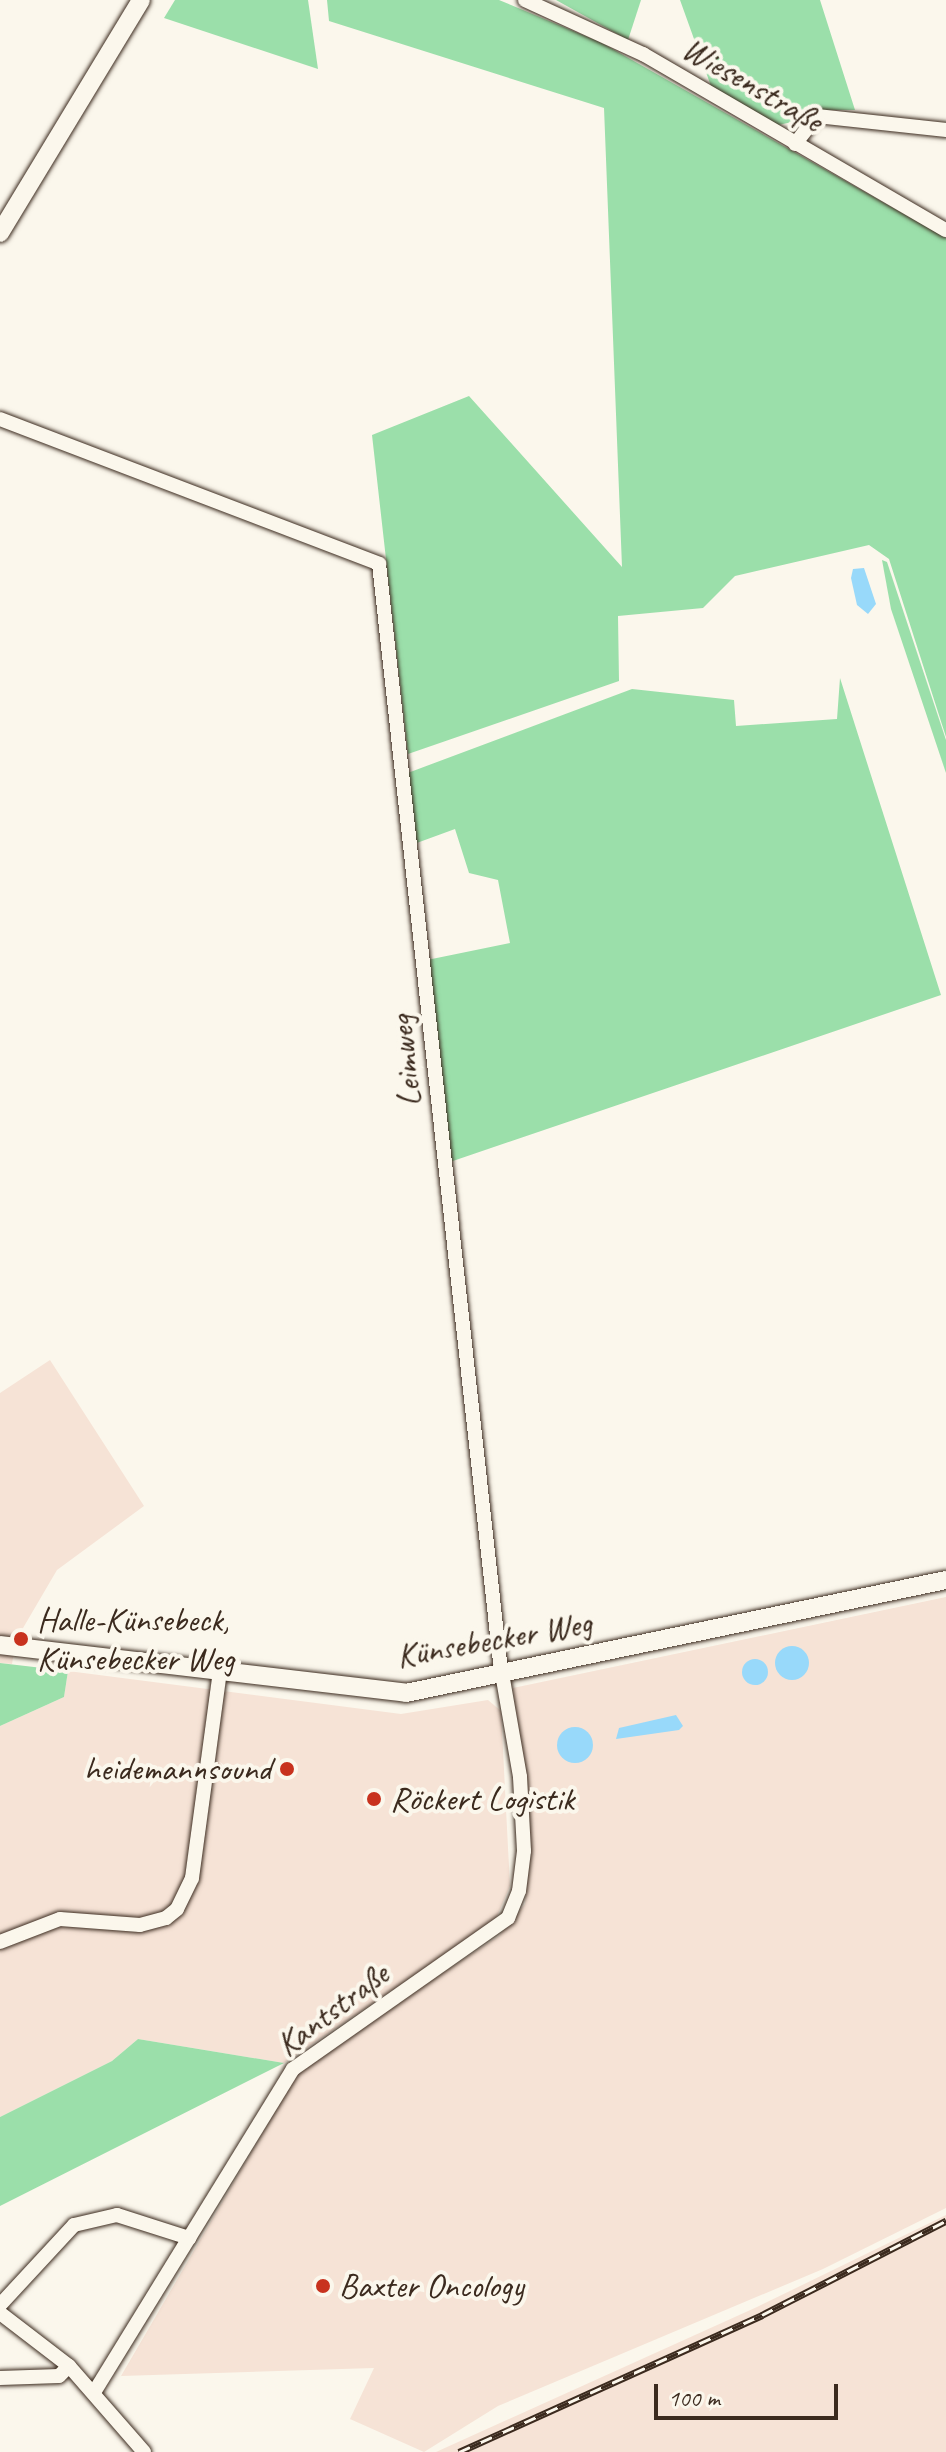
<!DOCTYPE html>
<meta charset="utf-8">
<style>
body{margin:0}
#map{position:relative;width:946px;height:2452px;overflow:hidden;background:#fbf7ec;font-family:Caveat,sans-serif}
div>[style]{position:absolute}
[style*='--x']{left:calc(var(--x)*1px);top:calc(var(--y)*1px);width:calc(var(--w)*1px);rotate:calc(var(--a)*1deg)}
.built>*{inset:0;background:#f6e3d6}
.green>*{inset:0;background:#9bdfaa}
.water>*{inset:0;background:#98d9fa}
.round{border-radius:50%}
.roads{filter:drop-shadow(0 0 2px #3b2a1e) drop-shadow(0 0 2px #3b2a1e)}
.minor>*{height:14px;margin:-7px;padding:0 7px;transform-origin:7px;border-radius:7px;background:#fbf7ec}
.tertiary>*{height:18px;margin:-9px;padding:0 9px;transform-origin:9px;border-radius:9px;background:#fbf7ec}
.rail>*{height:7px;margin-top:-3.5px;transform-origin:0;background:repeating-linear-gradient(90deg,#fbf7ec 0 12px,#3b2a1e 0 24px);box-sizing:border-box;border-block:2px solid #3b2a1e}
.dots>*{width:22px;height:22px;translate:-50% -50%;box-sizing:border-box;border:4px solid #fbf7ec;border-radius:50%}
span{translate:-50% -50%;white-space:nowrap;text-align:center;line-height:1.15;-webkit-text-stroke:8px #fbf7ec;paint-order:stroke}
.street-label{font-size:34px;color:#3b2a1e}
.poi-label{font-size:34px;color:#3b2a1e}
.left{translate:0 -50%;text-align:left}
.right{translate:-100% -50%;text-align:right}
.scale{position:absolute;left:654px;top:2384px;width:184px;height:36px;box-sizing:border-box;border:4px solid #3b2a1e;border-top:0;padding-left:10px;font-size:24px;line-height:28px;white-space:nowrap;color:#3b2a1e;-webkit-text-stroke:6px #fbf7ec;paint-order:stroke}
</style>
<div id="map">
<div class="built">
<div style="clip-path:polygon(50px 1360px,144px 1506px,57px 1570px,16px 1640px,12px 1664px,0 1663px,0 1393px)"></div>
<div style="clip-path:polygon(946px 1597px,946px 2208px,823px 2269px,498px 2406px,424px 2452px,350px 2419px,374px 2368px,121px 2376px,302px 2065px,499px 1936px,525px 1904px,529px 1849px,513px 1688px)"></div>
<div style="clip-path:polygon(68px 1671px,401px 1714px,488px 1700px,501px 1711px,510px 1886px,495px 1921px,284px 2063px,138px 2039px,112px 2061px,0 2117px,0 1726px,64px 1697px)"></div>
<div style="clip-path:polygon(946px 2215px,946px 2452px,436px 2452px,757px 2307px)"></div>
</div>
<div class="green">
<div style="clip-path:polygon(175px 0,308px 0,318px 69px,164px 18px)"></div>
<div style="clip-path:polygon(327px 0,499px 0,602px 43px,946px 238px,946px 737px,889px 559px,869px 545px,735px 576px,703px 608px,618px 616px,619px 681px,408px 754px,372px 435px,469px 396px,622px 567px,604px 108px,329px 21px)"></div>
<div style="clip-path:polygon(556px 0,641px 0,628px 40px)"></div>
<div style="clip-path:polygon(680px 0,820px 0,855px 110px,811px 110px,801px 120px,774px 126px,712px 89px)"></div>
<div style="clip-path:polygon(882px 560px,887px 562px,946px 740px,946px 773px,891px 609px)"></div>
<div style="clip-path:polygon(840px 678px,941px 995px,450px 1162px,427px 960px,510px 943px,498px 880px,469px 873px,455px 829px,414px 844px,405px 774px,632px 689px,734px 700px,736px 726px,837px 719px)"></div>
<div style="clip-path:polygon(0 1663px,68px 1671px,64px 1697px,0 1726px)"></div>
<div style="clip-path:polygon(138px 2039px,284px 2063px,0 2206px,0 2117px,112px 2061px)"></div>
</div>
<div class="water">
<div style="clip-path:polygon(864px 568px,876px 604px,868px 614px,857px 605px,851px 578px,853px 569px)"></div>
<div class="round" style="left:775px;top:1646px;width:34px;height:34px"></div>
<div class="round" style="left:742px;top:1659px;width:26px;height:26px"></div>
<div style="clip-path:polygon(676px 1715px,683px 1726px,679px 1730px,616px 1739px,619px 1728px)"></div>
<div class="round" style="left:557px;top:1727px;width:36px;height:36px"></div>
</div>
<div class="roads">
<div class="minor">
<div style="--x:525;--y:0;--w:130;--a:24.6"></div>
<div style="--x:643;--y:54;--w:350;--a:30.2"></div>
<div style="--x:795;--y:144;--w:36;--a:-52"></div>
<div style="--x:817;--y:116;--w:130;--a:6.2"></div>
<div style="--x:0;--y:419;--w:406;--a:20.9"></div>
<div style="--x:379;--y:564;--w:1105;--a:83.71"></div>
<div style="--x:500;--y:1662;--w:117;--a:80.1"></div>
<div style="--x:520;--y:1777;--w:74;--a:86.9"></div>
<div style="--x:524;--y:1851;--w:40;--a:97.1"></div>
<div style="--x:519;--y:1891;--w:29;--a:112"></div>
<div style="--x:508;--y:1918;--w:263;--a:144.9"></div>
<div style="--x:293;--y:2069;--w:378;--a:121.6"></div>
<div style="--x:0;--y:1942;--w:64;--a:-21"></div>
<div style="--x:60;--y:1919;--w:80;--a:4.3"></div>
<div style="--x:140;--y:1925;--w:27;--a:-15"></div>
<div style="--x:166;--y:1918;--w:14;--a:-39"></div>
<div style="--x:177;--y:1909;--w:34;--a:-64"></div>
<div style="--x:192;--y:1878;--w:208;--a:-82.3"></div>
<div style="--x:0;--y:2305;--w:109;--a:-47.2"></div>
<div style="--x:74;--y:2225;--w:44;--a:-13.1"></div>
<div style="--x:117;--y:2215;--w:76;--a:17.7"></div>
<div style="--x:0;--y:2313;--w:87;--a:37.5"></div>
<div style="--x:69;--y:2366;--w:114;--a:48.9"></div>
<div style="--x:0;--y:2378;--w:59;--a:-1.9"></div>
<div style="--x:59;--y:2376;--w:14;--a:-45"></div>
</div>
<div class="tertiary">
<div style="--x:0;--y:233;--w:272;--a:-58.8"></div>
<div style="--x:0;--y:1645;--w:409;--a:6.7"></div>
<div style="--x:406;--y:1693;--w:552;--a:-11.82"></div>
</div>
</div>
<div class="rail">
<div style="--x:459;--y:2452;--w:333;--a:-24.3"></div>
<div style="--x:762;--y:2315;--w:207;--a:-27.1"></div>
</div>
<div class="dots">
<div style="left:21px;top:1639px;background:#c8321e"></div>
<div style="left:287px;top:1769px;background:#c8321e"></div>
<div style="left:374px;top:1799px;background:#c8321e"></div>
<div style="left:323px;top:2286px;background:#c8321e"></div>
</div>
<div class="street-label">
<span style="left:753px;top:84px;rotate:30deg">Wiesenstraße</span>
<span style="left:405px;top:1061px;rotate:-96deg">Leimweg</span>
<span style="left:494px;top:1639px;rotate:-10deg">Künsebecker Weg</span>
<span style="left:332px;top:2009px;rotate:-37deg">Kantstraße</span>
</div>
<div class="poi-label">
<span class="left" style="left:37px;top:1639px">Halle-Künsebeck,<br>Künsebecker Weg</span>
<span class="right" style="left:271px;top:1769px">heidemannsound</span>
<span class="left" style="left:390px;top:1799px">Röckert Logistik</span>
<span class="left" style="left:339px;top:2286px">Baxter Oncology</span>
</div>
<div class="scale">100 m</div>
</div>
